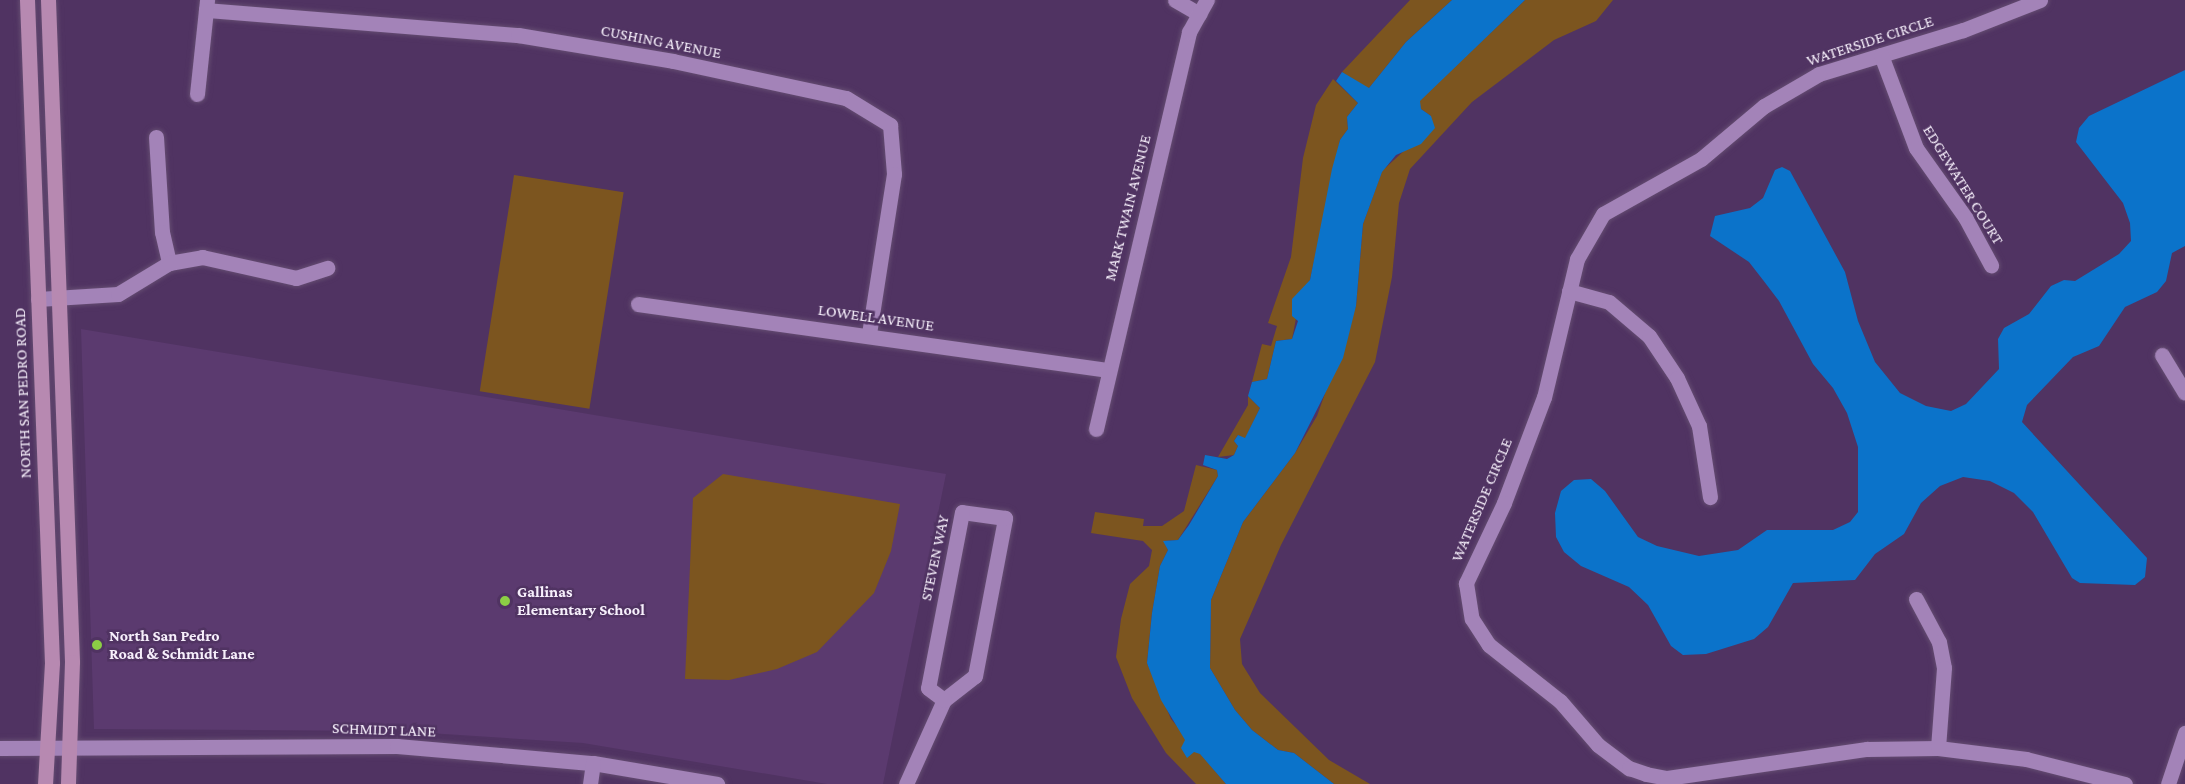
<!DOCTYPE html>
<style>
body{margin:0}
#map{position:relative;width:2185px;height:784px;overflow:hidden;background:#503362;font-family:"Crimson Pro",serif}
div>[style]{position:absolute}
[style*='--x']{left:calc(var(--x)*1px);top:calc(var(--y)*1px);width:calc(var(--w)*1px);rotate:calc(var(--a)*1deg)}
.built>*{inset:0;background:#5b3a6f}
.green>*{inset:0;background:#7c551f;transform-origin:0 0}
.water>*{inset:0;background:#0b73ca}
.roads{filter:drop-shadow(0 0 2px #644c71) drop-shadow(0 0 2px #644c71)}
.minor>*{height:15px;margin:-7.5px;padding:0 7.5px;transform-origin:7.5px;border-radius:7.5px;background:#a383b8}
.secondary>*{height:15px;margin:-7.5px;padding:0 7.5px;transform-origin:7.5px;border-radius:7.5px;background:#b789b1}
.dots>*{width:16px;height:16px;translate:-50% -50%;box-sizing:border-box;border:3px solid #503362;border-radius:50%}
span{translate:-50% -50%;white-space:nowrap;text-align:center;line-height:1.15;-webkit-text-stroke:5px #503362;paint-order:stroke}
.street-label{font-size:16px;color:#f6effb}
.poi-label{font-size:16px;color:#f6effb;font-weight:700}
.left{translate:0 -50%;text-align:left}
</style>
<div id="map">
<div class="built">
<div style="clip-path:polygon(81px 329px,946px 474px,883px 784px,827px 784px,583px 743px,398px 731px,94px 729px)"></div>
</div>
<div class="green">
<div style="clip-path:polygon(1410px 0,1452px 0,1406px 42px,1369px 88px,1362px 87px,1342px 72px)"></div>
<div style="clip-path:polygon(1525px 0,1613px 0,1596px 21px,1554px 40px,1472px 102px,1410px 169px,1399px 203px,1392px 277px,1375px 362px,1281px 545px,1240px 639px,1242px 664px,1260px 693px,1329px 760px,1370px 784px,1334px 784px,1294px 753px,1278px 750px,1252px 730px,1235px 710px,1210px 668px,1211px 600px,1243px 522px,1295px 453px,1317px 416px,1356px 306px,1363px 224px,1382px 171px,1406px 149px,1431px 116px,1421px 109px,1419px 101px)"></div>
<div style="clip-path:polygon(1333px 79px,1358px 103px,1347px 117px,1348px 129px,1340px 140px,1310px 280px,1301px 293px,1292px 339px,1276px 341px,1267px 379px,1252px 382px,1262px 344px,1271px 346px,1277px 326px,1268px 323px,1291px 257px,1303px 158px,1316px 105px)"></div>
<div style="left:514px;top:175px;width:111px;height:219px;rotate:9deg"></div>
<div style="clip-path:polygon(1248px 396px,1260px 408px,1245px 439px,1238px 435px,1234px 441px,1238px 446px,1234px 455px,1218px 457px,1248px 405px)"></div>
<div style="clip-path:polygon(1196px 465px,1217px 470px,1218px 476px,1178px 540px,1164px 541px,1168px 550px,1160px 566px,1152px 613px,1147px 663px,1171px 719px,1226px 784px,1196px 784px,1166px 753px,1132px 698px,1116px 657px,1121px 619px,1130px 584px,1149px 566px,1152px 550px,1143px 541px,1091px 533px,1095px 512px,1144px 519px,1143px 526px,1162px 526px,1184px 511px)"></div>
<div style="clip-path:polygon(723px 474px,900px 504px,891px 551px,874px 593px,817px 652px,777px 669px,729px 680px,685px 679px,693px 498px)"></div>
</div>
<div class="water">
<div style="clip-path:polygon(1452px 0,1525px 0,1420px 101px,1421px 109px,1431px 116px,1435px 128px,1421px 144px,1396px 155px,1382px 172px,1363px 224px,1356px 306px,1343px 358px,1295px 453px,1243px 522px,1211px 600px,1210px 668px,1235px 710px,1252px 730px,1278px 750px,1294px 753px,1334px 784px,1226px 784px,1200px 754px,1194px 752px,1187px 758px,1181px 748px,1185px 740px,1161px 700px,1147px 663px,1152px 613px,1160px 566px,1168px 550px,1163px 541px,1178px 540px,1189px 525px,1218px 476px,1217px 470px,1203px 465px,1205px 455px,1227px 459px,1234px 455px,1238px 446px,1234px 441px,1238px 435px,1245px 438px,1260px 408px,1248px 396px,1252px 382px,1267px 379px,1276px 341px,1292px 339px,1298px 321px,1292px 316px,1292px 299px,1310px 280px,1332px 169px,1340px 140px,1348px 129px,1347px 117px,1358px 103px,1336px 81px,1342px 72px,1369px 88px,1406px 42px)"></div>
<div style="clip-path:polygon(2185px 70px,2185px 246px,2172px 253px,2166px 281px,2157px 292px,2125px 307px,2099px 346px,2073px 357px,2027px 405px,2022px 422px,2147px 558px,2145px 577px,2135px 585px,2080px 583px,2072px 578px,2033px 512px,2014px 493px,1990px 481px,1963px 477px,1940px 486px,1921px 503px,1904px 534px,1875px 554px,1855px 580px,1793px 583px,1768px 627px,1754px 639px,1706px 654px,1683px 655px,1671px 646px,1648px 605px,1629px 587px,1581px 566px,1564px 552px,1556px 537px,1555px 513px,1561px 491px,1574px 480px,1591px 479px,1605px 491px,1638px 537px,1657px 546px,1699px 556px,1738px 550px,1767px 530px,1833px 530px,1850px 522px,1858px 512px,1858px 447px,1847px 413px,1833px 388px,1813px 364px,1779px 301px,1763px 280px,1749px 262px,1710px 236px,1715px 216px,1750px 208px,1763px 198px,1775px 170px,1782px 167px,1790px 171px,1845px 272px,1858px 321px,1875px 362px,1900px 393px,1926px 406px,1951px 411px,1966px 404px,1999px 369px,1998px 339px,2004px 328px,2029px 314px,2051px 286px,2064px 280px,2075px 281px,2119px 254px,2131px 241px,2130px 223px,2123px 203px,2076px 142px,2079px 128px,2089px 116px)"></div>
</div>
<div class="roads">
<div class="minor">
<div style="--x:1175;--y:0;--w:28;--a:30"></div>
<div style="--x:2040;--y:0;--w:83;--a:158.7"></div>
<div style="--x:1963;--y:30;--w:151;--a:163"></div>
<div style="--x:1819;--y:74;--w:64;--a:149.8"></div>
<div style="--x:1764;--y:106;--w:82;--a:139.9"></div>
<div style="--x:1701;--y:159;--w:112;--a:150.7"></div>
<div style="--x:1603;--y:214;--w:52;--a:120"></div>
<div style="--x:1577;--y:259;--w:142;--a:103.4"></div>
<div style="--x:1544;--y:397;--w:113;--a:110.7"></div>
<div style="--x:1504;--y:503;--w:89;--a:115.4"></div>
<div style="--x:1466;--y:583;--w:36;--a:81"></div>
<div style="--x:1472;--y:619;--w:31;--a:57"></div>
<div style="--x:1489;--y:645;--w:90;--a:38.3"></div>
<div style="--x:1560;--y:701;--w:58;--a:49.2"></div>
<div style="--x:1598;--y:745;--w:39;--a:37"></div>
<div style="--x:1629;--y:768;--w:18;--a:19"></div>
<div style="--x:1646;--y:774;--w:21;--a:11"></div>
<div style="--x:1667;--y:778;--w:202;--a:-8.3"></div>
<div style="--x:1867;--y:749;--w:71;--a:-0.8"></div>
<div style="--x:1938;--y:748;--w:89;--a:7.1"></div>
<div style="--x:2026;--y:759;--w:102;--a:14.2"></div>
<div style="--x:206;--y:10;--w:313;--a:4.6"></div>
<div style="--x:518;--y:35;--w:157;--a:9.5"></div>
<div style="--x:673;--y:61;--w:177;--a:12.1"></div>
<div style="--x:846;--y:98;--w:52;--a:31.5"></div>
<div style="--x:890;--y:125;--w:49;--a:85.3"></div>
<div style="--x:894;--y:174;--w:162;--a:98.9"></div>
<div style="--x:1881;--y:55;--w:99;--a:69.4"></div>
<div style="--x:1916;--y:148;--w:85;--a:54.6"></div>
<div style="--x:1965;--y:217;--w:55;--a:61.6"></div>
<div style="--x:197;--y:94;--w:95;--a:-83.9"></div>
<div style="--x:156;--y:137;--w:95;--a:86.4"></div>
<div style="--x:162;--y:232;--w:32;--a:77"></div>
<div style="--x:1569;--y:291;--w:41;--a:15.4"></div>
<div style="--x:1609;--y:302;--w:52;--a:40.4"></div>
<div style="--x:1649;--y:336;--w:50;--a:56.3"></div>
<div style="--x:1677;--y:378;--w:53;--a:65.4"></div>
<div style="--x:1699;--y:426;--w:72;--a:81.2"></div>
<div style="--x:38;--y:299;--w:80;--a:-3.6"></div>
<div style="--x:118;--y:294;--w:60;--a:-31.3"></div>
<div style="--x:169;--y:263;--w:34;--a:-10"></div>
<div style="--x:202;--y:257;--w:96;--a:12.6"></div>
<div style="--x:296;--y:278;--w:33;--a:-18"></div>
<div style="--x:638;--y:304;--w:475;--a:8"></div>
<div style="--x:2162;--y:355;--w:44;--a:58.8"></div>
<div style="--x:1096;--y:429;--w:408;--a:-76.8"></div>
<div style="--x:1189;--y:32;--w:37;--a:-61"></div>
<div style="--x:1916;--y:599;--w:49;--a:61.9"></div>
<div style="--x:1939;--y:642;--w:26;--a:79"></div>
<div style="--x:1944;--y:668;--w:80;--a:94.3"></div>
<div style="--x:0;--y:748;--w:397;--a:-0.3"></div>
<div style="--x:397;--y:746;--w:197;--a:5"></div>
<div style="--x:593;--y:763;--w:126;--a:9.6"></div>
<div style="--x:590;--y:784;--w:21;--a:-82"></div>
<div style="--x:906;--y:784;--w:92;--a:-65.7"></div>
<div style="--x:944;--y:700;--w:39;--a:-38"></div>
<div style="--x:975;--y:676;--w:161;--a:-79.2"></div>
<div style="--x:1005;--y:518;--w:43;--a:-172.1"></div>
<div style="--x:962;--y:512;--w:179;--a:100.9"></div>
<div style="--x:928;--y:688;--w:20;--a:37"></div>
<div style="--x:2168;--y:784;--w:54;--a:-71.6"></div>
</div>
<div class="secondary">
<div style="--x:27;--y:0;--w:663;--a:87.84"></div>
<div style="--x:52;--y:663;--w:121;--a:93.3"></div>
<div style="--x:48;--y:0;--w:662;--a:87.92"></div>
<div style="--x:72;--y:662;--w:122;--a:91.9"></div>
</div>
</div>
<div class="dots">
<div style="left:505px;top:601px;background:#8cce45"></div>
<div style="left:97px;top:645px;background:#8cce45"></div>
</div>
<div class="street-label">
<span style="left:1870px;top:41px;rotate:-18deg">WATERSIDE CIRCLE</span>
<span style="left:661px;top:42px;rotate:11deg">CUSHING AVENUE</span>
<span style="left:1963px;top:185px;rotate:58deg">EDGEWATER COURT</span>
<span style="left:1128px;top:208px;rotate:-76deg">MARK TWAIN AVENUE</span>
<span style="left:876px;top:318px;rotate:8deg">LOWELL AVENUE</span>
<span style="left:23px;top:393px;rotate:-92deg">NORTH SAN PEDRO ROAD</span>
<span style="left:1482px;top:500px;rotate:-67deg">WATERSIDE CIRCLE</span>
<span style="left:935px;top:558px;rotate:-78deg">STEVEN WAY</span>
<span style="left:384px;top:730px;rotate:2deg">SCHMIDT LANE</span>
</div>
<div class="poi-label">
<span class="left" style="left:517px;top:601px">Gallinas<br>Elementary School</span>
<span class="left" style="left:109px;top:645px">North San Pedro<br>Road &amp; Schmidt Lane</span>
</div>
</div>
